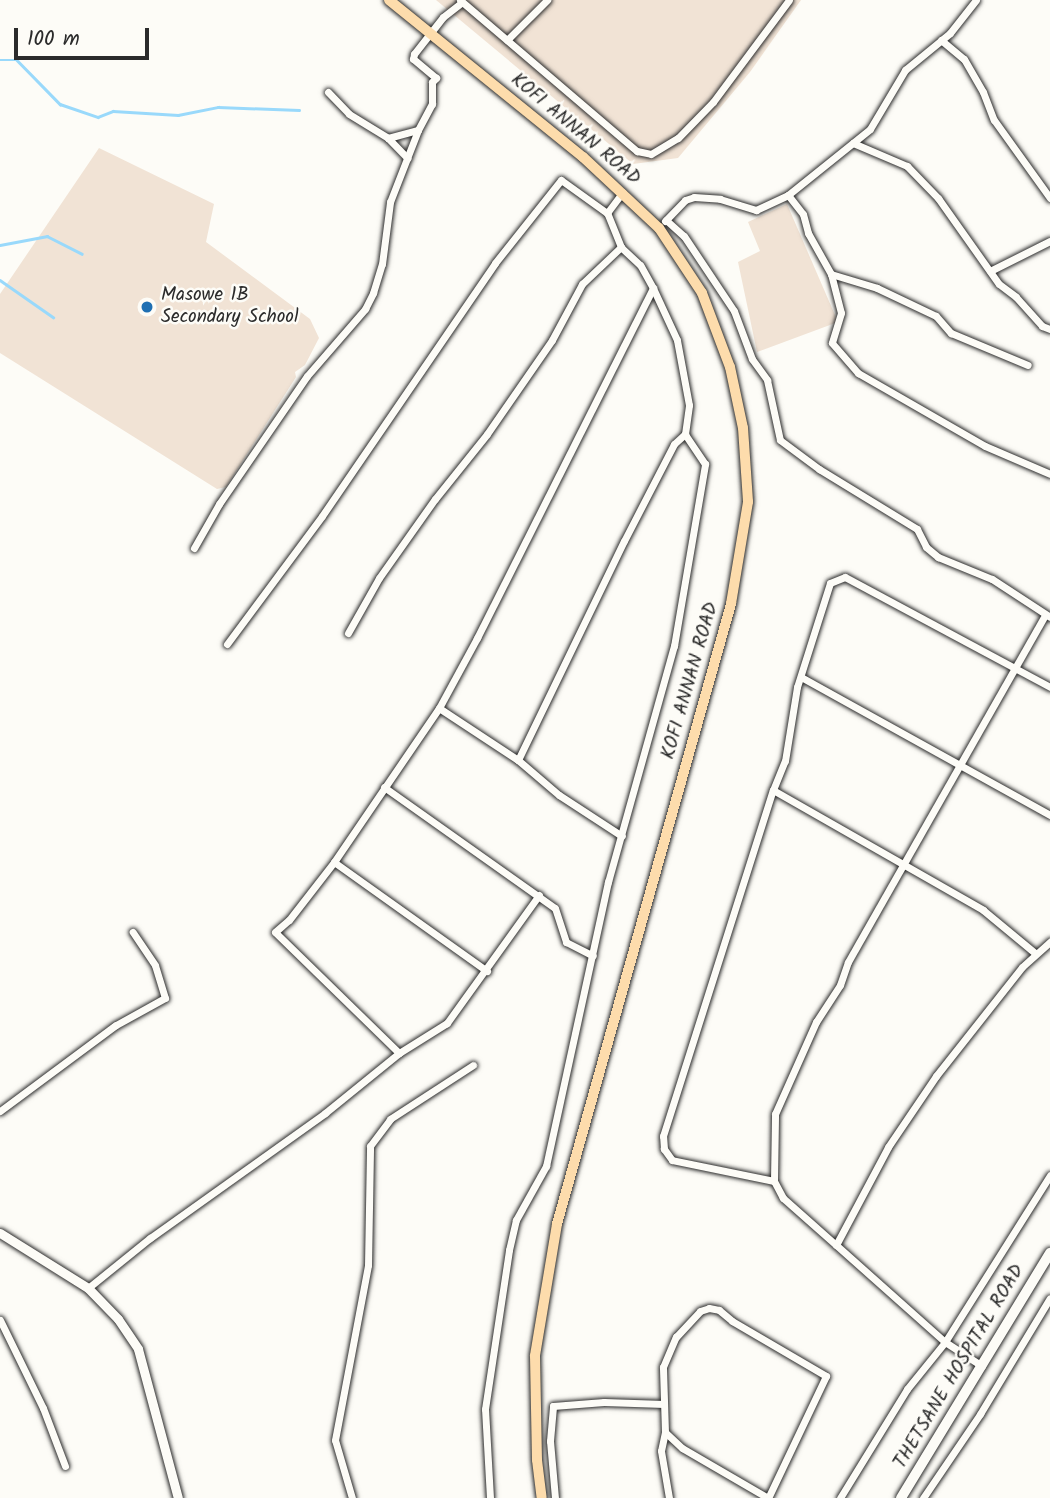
<!DOCTYPE html>
<style>
body{margin:0}
#map{position:relative;width:1050px;height:1498px;overflow:hidden;background:#fdfcf7;font-family:Kalam,sans-serif}
div>[style]{position:absolute}
[style*='--x']{left:calc(var(--x)*1px);top:calc(var(--y)*1px);width:calc(var(--w)*1px);rotate:calc(var(--a)*1deg)}
.built>*{inset:0;background:#f1e3d5}
.stream>*{height:2.5px;margin:-1.25px;padding:0 1.25px;transform-origin:1.25px;border-radius:1.25px;background:#99d9fb}
.roads{filter:drop-shadow(0 0 2px #2b2b2b) drop-shadow(0 0 2px #2b2b2b)}
.minor>*{height:7px;margin:-3.5px;padding:0 3.5px;transform-origin:3.5px;border-radius:3.5px;background:#fdfcf7}
.tertiary>*{height:9px;margin:-4.5px;padding:0 4.5px;transform-origin:4.5px;border-radius:4.5px;background:#fdfcf7}
.secondary>*{height:10px;margin:-5px;padding:0 5px;transform-origin:5px;border-radius:5px;background:#fdfcf7}
.primary>*{height:10px;margin:-5px;padding:0 5px;transform-origin:5px;border-radius:5px;background:#fddcac}
.dots>*{width:19px;height:19px;translate:-50% -50%;box-sizing:border-box;border:4px solid #fdfcf7;border-radius:50%}
span{translate:-50% -50%;white-space:nowrap;text-align:center;line-height:1.15;-webkit-text-stroke:5px #fdfcf7;paint-order:stroke}
.street-label{font-size:19px;color:#2b2b2b}
.poi-label{font-size:19px;color:#2b2b2b}
.left{translate:0 -50%;text-align:left}
.scale{position:absolute;left:14px;top:28px;width:135px;height:32px;box-sizing:border-box;border:4px solid #2b2b2b;border-top:0;padding-left:9px;font-size:21px;line-height:24px;white-space:nowrap;color:#2b2b2b;-webkit-text-stroke:5px #fdfcf7;paint-order:stroke}
</style>
<div id="map">
<div class="built">
<div style="clip-path:polygon(436px 0,801px 0,750px 72px,678px 158px,633px 164px)"></div>
<div style="clip-path:polygon(99px 148px,214px 204px,206px 242px,310px 319px,319px 338px,305px 365px,295px 372px,296px 377px,226px 487px,217px 489px,0 353px,0 294px)"></div>
<div style="clip-path:polygon(787px 204px,838px 322px,757px 352px,738px 262px,760px 251px,748px 222px)"></div>
</div>
<div class="stream">
<div style="--x:0;--y:60;--w:17;--a:0"></div>
<div style="--x:17;--y:60;--w:62;--a:45.7"></div>
<div style="--x:60;--y:104;--w:40;--a:18.9"></div>
<div style="--x:98;--y:117;--w:16;--a:-22"></div>
<div style="--x:113;--y:111;--w:65;--a:3.5"></div>
<div style="--x:178;--y:115;--w:41;--a:-11.3"></div>
<div style="--x:218;--y:107;--w:81;--a:2.1"></div>
<div style="--x:0;--y:245;--w:48;--a:-10.8"></div>
<div style="--x:47;--y:236;--w:39;--a:27"></div>
<div style="--x:0;--y:280;--w:65;--a:34.9"></div>
</div>
<div class="roads">
<div class="minor">
<div style="--x:460;--y:0;--w:233;--a:40.5"></div>
<div style="--x:637;--y:151;--w:14;--a:12"></div>
<div style="--x:651;--y:154;--w:31;--a:-31"></div>
<div style="--x:678;--y:138;--w:50;--a:-45.8"></div>
<div style="--x:713;--y:102;--w:127;--a:-53.3"></div>
<div style="--x:507;--y:40;--w:57;--a:-45"></div>
<div style="--x:941;--y:40;--w:30;--a:40"></div>
<div style="--x:964;--y:59;--w:38;--a:60"></div>
<div style="--x:983;--y:92;--w:30;--a:69"></div>
<div style="--x:994;--y:120;--w:96;--a:54.3"></div>
<div style="--x:328;--y:92;--w:30;--a:46"></div>
<div style="--x:349;--y:114;--w:46;--a:31.6"></div>
<div style="--x:388;--y:138;--w:28;--a:46"></div>
<div style="--x:388;--y:138;--w:31;--a:-15"></div>
<div style="--x:853;--y:143;--w:59;--a:23.1"></div>
<div style="--x:907;--y:166;--w:45;--a:45.9"></div>
<div style="--x:938;--y:198;--w:105;--a:54.7"></div>
<div style="--x:999;--y:284;--w:21;--a:37"></div>
<div style="--x:1016;--y:297;--w:39;--a:48"></div>
<div style="--x:1042;--y:326;--w:9;--a:21"></div>
<div style="--x:788;--y:195;--w:24;--a:52"></div>
<div style="--x:803;--y:214;--w:20;--a:75"></div>
<div style="--x:808;--y:233;--w:47;--a:60.7"></div>
<div style="--x:831;--y:274;--w:48;--a:16.9"></div>
<div style="--x:877;--y:288;--w:65;--a:25.4"></div>
<div style="--x:936;--y:316;--w:23;--a:49"></div>
<div style="--x:951;--y:333;--w:83;--a:22.6"></div>
<div style="--x:666;--y:220;--w:24;--a:42"></div>
<div style="--x:684;--y:236;--w:90;--a:56.3"></div>
<div style="--x:734;--y:311;--w:51;--a:69.4"></div>
<div style="--x:752;--y:359;--w:26;--a:54"></div>
<div style="--x:767;--y:380;--w:61;--a:77.8"></div>
<div style="--x:780;--y:440;--w:49;--a:36.6"></div>
<div style="--x:819;--y:469;--w:115;--a:31.5"></div>
<div style="--x:917;--y:529;--w:20;--a:63"></div>
<div style="--x:926;--y:547;--w:16;--a:40"></div>
<div style="--x:938;--y:557;--w:58;--a:22.2"></div>
<div style="--x:992;--y:579;--w:69;--a:33.2"></div>
<div style="--x:665;--y:221;--w:29;--a:-46"></div>
<div style="--x:685;--y:200;--w:9;--a:-18"></div>
<div style="--x:694;--y:197;--w:26;--a:4"></div>
<div style="--x:720;--y:199;--w:38;--a:17"></div>
<div style="--x:756;--y:210;--w:35;--a:-25"></div>
<div style="--x:788;--y:195;--w:105;--a:-38.8"></div>
<div style="--x:870;--y:129;--w:69;--a:-59.3"></div>
<div style="--x:905;--y:70;--w:58;--a:-39.4"></div>
<div style="--x:950;--y:33;--w:42;--a:-51.8"></div>
<div style="--x:990;--y:271;--w:67;--a:-26.6"></div>
<div style="--x:831;--y:274;--w:40;--a:75.6"></div>
<div style="--x:841;--y:313;--w:31;--a:107"></div>
<div style="--x:832;--y:343;--w:40;--a:49"></div>
<div style="--x:858;--y:373;--w:146;--a:29.9"></div>
<div style="--x:985;--y:446;--w:71;--a:23.3"></div>
<div style="--x:194;--y:548;--w:51;--a:-60.4"></div>
<div style="--x:219;--y:504;--w:155;--a:-55.5"></div>
<div style="--x:307;--y:376;--w:89;--a:-49.1"></div>
<div style="--x:365;--y:309;--w:18;--a:-63"></div>
<div style="--x:373;--y:293;--w:30;--a:-73"></div>
<div style="--x:382;--y:264;--w:63;--a:-82.6"></div>
<div style="--x:390;--y:202;--w:77;--a:-68.7"></div>
<div style="--x:418;--y:130;--w:30;--a:-62"></div>
<div style="--x:432;--y:104;--w:22;--a:-90"></div>
<div style="--x:432;--y:82;--w:6;--a:-45"></div>
<div style="--x:436;--y:78;--w:30;--a:-140"></div>
<div style="--x:413;--y:59;--w:5;--a:-79"></div>
<div style="--x:414;--y:54;--w:47;--a:-51.9"></div>
<div style="--x:443;--y:17;--w:24;--a:-38"></div>
<div style="--x:348;--y:633;--w:63;--a:-60.6"></div>
<div style="--x:379;--y:578;--w:97;--a:-54.7"></div>
<div style="--x:435;--y:499;--w:83;--a:-51.3"></div>
<div style="--x:487;--y:434;--w:114;--a:-55.3"></div>
<div style="--x:552;--y:340;--w:64;--a:-61.8"></div>
<div style="--x:582;--y:284;--w:54;--a:-43.5"></div>
<div style="--x:227;--y:644;--w:159;--a:-53.4"></div>
<div style="--x:322;--y:516;--w:306;--a:-55.6"></div>
<div style="--x:495;--y:263;--w:106;--a:-51.5"></div>
<div style="--x:561;--y:180;--w:57;--a:35.7"></div>
<div style="--x:801;--y:677;--w:285;--a:29"></div>
<div style="--x:439;--y:708;--w:95;--a:33.4"></div>
<div style="--x:518;--y:760;--w:54;--a:40.5"></div>
<div style="--x:559;--y:795;--w:75;--a:33.1"></div>
<div style="--x:518;--y:760;--w:243;--a:-64.2"></div>
<div style="--x:624;--y:541;--w:109;--a:-62.7"></div>
<div style="--x:674;--y:444;--w:15;--a:-42"></div>
<div style="--x:384;--y:787;--w:209;--a:35.3"></div>
<div style="--x:555;--y:908;--w:36;--a:72"></div>
<div style="--x:566;--y:942;--w:30;--a:27"></div>
<div style="--x:773;--y:790;--w:242;--a:29.7"></div>
<div style="--x:983;--y:910;--w:67;--a:39.6"></div>
<div style="--x:334;--y:862;--w:188;--a:35.5"></div>
<div style="--x:539;--y:895;--w:158;--a:125.7"></div>
<div style="--x:447;--y:1023;--w:57;--a:148"></div>
<div style="--x:399;--y:1053;--w:173;--a:-135.7"></div>
<div style="--x:275;--y:932;--w:18;--a:-41"></div>
<div style="--x:289;--y:920;--w:73;--a:-52.2"></div>
<div style="--x:334;--y:862;--w:186;--a:-55.7"></div>
<div style="--x:439;--y:708;--w:80;--a:-61.5"></div>
<div style="--x:477;--y:638;--w:392;--a:-63.3"></div>
<div style="--x:0;--y:1111;--w:144;--a:-36.6"></div>
<div style="--x:116;--y:1025;--w:56;--a:-28.9"></div>
<div style="--x:165;--y:998;--w:34;--a:-107"></div>
<div style="--x:155;--y:965;--w:40;--a:-124"></div>
<div style="--x:774;--y:1181;--w:104;--a:-168.4"></div>
<div style="--x:672;--y:1160;--w:14;--a:-126"></div>
<div style="--x:664;--y:1149;--w:13;--a:-94"></div>
<div style="--x:663;--y:1136;--w:363;--a:-72.4"></div>
<div style="--x:773;--y:790;--w:31;--a:-68"></div>
<div style="--x:785;--y:761;--w:75;--a:-80.8"></div>
<div style="--x:797;--y:687;--w:109;--a:-72.4"></div>
<div style="--x:830;--y:583;--w:16;--a:-22"></div>
<div style="--x:845;--y:577;--w:233;--a:28.2"></div>
<div style="--x:836;--y:1245;--w:71;--a:-138.4"></div>
<div style="--x:783;--y:1198;--w:19;--a:-118"></div>
<div style="--x:774;--y:1181;--w:67;--a:-89.1"></div>
<div style="--x:775;--y:1114;--w:101;--a:-66"></div>
<div style="--x:816;--y:1022;--w:44;--a:-57"></div>
<div style="--x:840;--y:985;--w:24;--a:-71"></div>
<div style="--x:848;--y:962;--w:399;--a:-60.4"></div>
<div style="--x:88;--y:1288;--w:80;--a:-38.9"></div>
<div style="--x:150;--y:1238;--w:215;--a:-35.5"></div>
<div style="--x:325;--y:1113;--w:95;--a:-39"></div>
<div style="--x:709;--y:1308;--w:10;--a:11"></div>
<div style="--x:719;--y:1310;--w:17;--a:40"></div>
<div style="--x:732;--y:1321;--w:109;--a:30.3"></div>
<div style="--x:826;--y:1376;--w:135;--a:115.4"></div>
<div style="--x:768;--y:1498;--w:99;--a:-149.8"></div>
<div style="--x:682;--y:1448;--w:23;--a:-137"></div>
<div style="--x:665;--y:1432;--w:65;--a:-91.8"></div>
<div style="--x:663;--y:1367;--w:33;--a:-67"></div>
<div style="--x:676;--y:1337;--w:35;--a:-47"></div>
<div style="--x:700;--y:1311;--w:9;--a:-18"></div>
<div style="--x:0;--y:1320;--w:98;--a:64"></div>
<div style="--x:43;--y:1408;--w:62;--a:69.2"></div>
<div style="--x:982;--y:1366;--w:44;--a:-147"></div>
<div style="--x:945;--y:1342;--w:146;--a:-138.3"></div>
<div style="--x:836;--y:1245;--w:111;--a:-62"></div>
<div style="--x:888;--y:1147;--w:86;--a:-55.9"></div>
<div style="--x:936;--y:1076;--w:139;--a:-51.7"></div>
<div style="--x:1022;--y:967;--w:38;--a:-42"></div>
<div style="--x:665;--y:1432;--w:19;--a:102"></div>
<div style="--x:661;--y:1451;--w:48;--a:80.3"></div>
<div style="--x:352;--y:1498;--w:60;--a:-106.3"></div>
<div style="--x:335;--y:1440;--w:178;--a:-79.3"></div>
<div style="--x:368;--y:1265;--w:119;--a:-89"></div>
<div style="--x:370;--y:1146;--w:34;--a:-53"></div>
<div style="--x:390;--y:1119;--w:99;--a:-33"></div>
<div style="--x:490;--y:1498;--w:89;--a:-93.2"></div>
<div style="--x:485;--y:1409;--w:161;--a:-81.4"></div>
<div style="--x:509;--y:1250;--w:31;--a:-77"></div>
<div style="--x:516;--y:1220;--w:62;--a:-60.9"></div>
<div style="--x:546;--y:1166;--w:291;--a:-77.7"></div>
<div style="--x:608;--y:882;--w:245;--a:-74.4"></div>
<div style="--x:674;--y:646;--w:185;--a:-80.3"></div>
<div style="--x:705;--y:464;--w:36;--a:-124"></div>
<div style="--x:685;--y:434;--w:29;--a:-82"></div>
<div style="--x:689;--y:405;--w:66;--a:-100.5"></div>
<div style="--x:677;--y:340;--w:57;--a:-114.8"></div>
<div style="--x:653;--y:288;--w:26;--a:-119"></div>
<div style="--x:640;--y:265;--w:26;--a:-137"></div>
<div style="--x:621;--y:247;--w:37;--a:-112"></div>
<div style="--x:607;--y:213;--w:26;--a:-53"></div>
<div style="--x:555;--y:1498;--w:57;--a:-95"></div>
<div style="--x:550;--y:1441;--w:35;--a:-85"></div>
<div style="--x:553;--y:1406;--w:51;--a:-4.5"></div>
<div style="--x:604;--y:1402;--w:60;--a:1.9"></div>
<div style="--x:840;--y:1498;--w:128;--a:-58.4"></div>
<div style="--x:907;--y:1389;--w:60;--a:-51"></div>
<div style="--x:945;--y:1342;--w:197;--a:-57.8"></div>
<div style="--x:923;--y:1498;--w:102;--a:-55.8"></div>
<div style="--x:980;--y:1414;--w:135;--a:-58.9"></div>
</div>
<div class="tertiary">
<div style="--x:0;--y:1233;--w:104;--a:32"></div>
<div style="--x:88;--y:1288;--w:43;--a:45.9"></div>
<div style="--x:118;--y:1319;--w:36;--a:56"></div>
<div style="--x:138;--y:1349;--w:154;--a:75"></div>
</div>
<div class="secondary">
<div style="--x:901;--y:1498;--w:287;--a:-58.7"></div>
</div>
<div class="primary">
<div style="--x:389;--y:0;--w:250;--a:39"></div>
<div style="--x:583;--y:157;--w:104;--a:43.1"></div>
<div style="--x:659;--y:228;--w:78;--a:56.5"></div>
<div style="--x:702;--y:293;--w:79;--a:69.3"></div>
<div style="--x:730;--y:367;--w:62;--a:78"></div>
<div style="--x:743;--y:428;--w:74;--a:86.1"></div>
<div style="--x:748;--y:502;--w:103;--a:99.5"></div>
<div style="--x:731;--y:604;--w:644;--a:105.68"></div>
<div style="--x:557;--y:1224;--w:134;--a:99.5"></div>
<div style="--x:535;--y:1356;--w:104;--a:88.9"></div>
<div style="--x:537;--y:1460;--w:38;--a:83"></div>
</div>
</div>
<div class="dots">
<div style="left:147px;top:307px;background:#1f6fb2"></div>
</div>
<div class="street-label">
<span style="left:575px;top:130px;rotate:40deg">KOFI ANNAN ROAD</span>
<span style="left:691px;top:681px;rotate:-74deg">KOFI ANNAN ROAD</span>
<span style="left:960px;top:1367px;rotate:-59deg">THETSANE HOSPITAL ROAD</span>
</div>
<div class="poi-label">
<span class="left" style="left:161px;top:307px">Masowe 1B<br>Secondary School</span>
</div>
<div class="scale">100 m</div>
</div>
